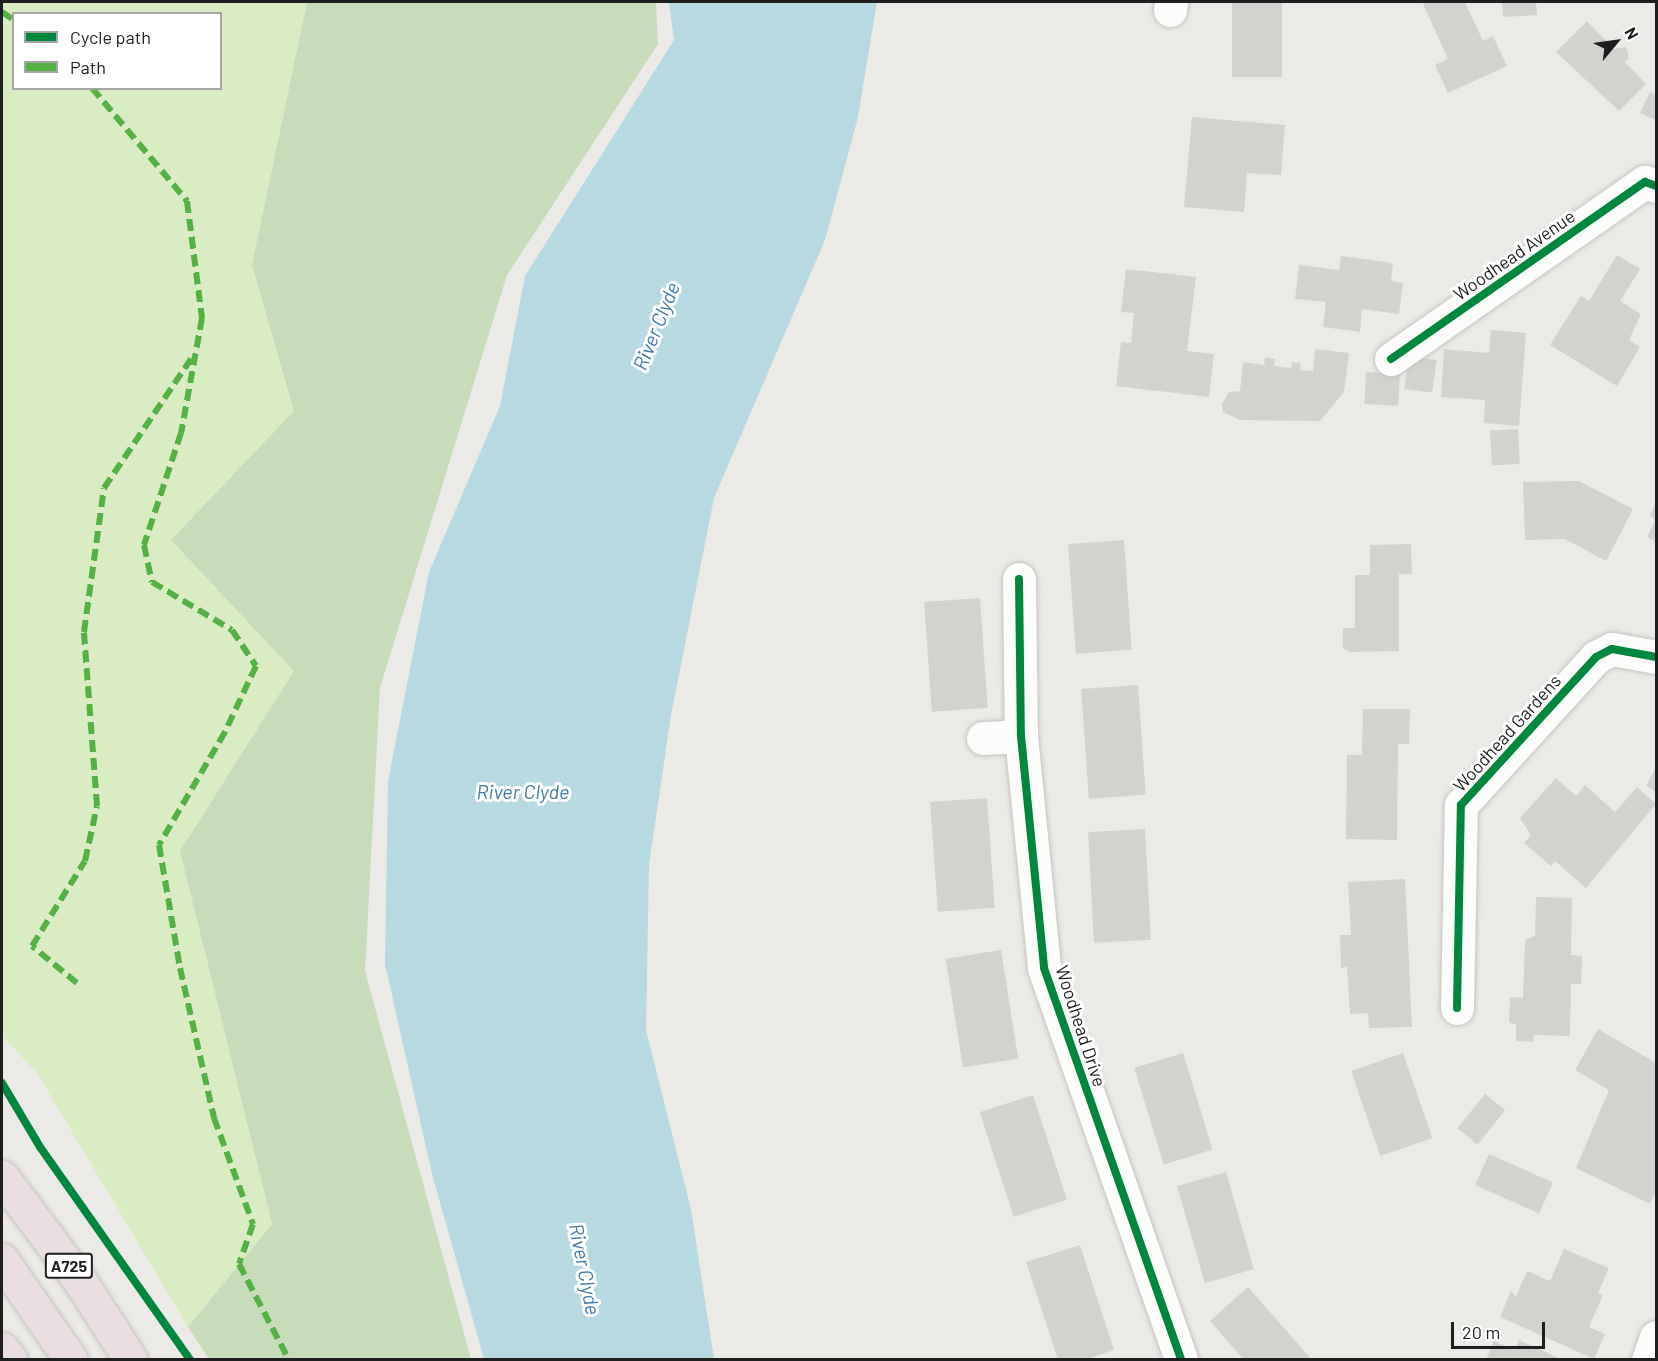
<!DOCTYPE html>
<style>
body{margin:0}
#map{position:relative;width:1658px;height:1361px;overflow:hidden;background:#eceae6;font-family:Barlow,sans-serif}
div>[style]{position:absolute}
[style*='--x']{left:calc(var(--x)*1px);top:calc(var(--y)*1px);width:calc(var(--w)*1px);rotate:calc(var(--a)*1deg)}
.grass>*{inset:0;background:#d9ecc2}
.forest>*{inset:0;background:#c7dcb9}
.water>*{inset:0;background:#b7dae2}
.building>*{inset:0;background:#d4d2cf;transform-origin:0 0}
.roads{filter:drop-shadow(0 0 2px #c5c4c2) drop-shadow(0 0 2px #c5c4c2)}
.minor>*{height:33px;margin:-16.5px;padding:0 16.5px;transform-origin:16.5px;border-radius:16.5px;background:#fcfcfb}
.highway>*{height:33px;margin:-16.5px;padding:0 16.5px;transform-origin:16.5px;border-radius:16.5px;background:#eadee0}
.quiet>*{height:6px;margin-top:-3px;transform-origin:0;background:repeating-linear-gradient(90deg,#55b145 0 12px,transparent 0 18px)}
.cycleway>*{height:8px;margin:-4px;padding:0 4px;transform-origin:4px;border-radius:4px;background:#00873e}
span{translate:-50% -50%;white-space:nowrap;text-align:center;line-height:1.15;-webkit-text-stroke:6px #fff;paint-order:stroke}
.shield-label span{padding:2px 4px;background:#fff;border:2px solid;border-radius:4px;-webkit-text-stroke-width:0}
.shield-label{font-size:16px;color:#1e1e1e;font-weight:700}
.street-label{font-size:18px;color:#1e1e1e}
.water-label{font-size:20px;color:#417aab;font-style:italic}
.frame{position:absolute;inset:0;border:3px solid #1e1e1e;pointer-events:none}
.legend{position:absolute;left:12px;top:12px;width:210px;height:78px;box-sizing:border-box;background:#fff;border:2px solid #a5a5a5;margin:0;padding:8px 10px;list-style:none;font-size:18px;color:#1e1e1e}
.legend li{display:flex;align-items:center;gap:12px;height:30px}
.legend b{width:30px;border:2px solid #a5a5a5}
.north{position:absolute;left:1586px;top:12px;width:60px;height:60px;-webkit-text-stroke:4px #fff;paint-order:stroke;rotate:61deg;font-size:16px;font-weight:700;line-height:24px;text-align:center;color:#1e1e1e}
.north::after{content:'';display:block;margin:auto;width:21px;height:27px;background:#1e1e1e;clip-path:polygon(50% 0,100% 100%,50% 72%,0 100%)}
.scale{position:absolute;left:1451px;top:1322px;width:94px;height:27px;box-sizing:border-box;border:3px solid #1e1e1e;border-top:0;padding-left:8px;font-size:18px;line-height:21px;white-space:nowrap;color:#1e1e1e;-webkit-text-stroke:4px #fff;paint-order:stroke}
</style>
<div id="map">
<div class="grass">
<div style="clip-path:polygon(evenodd,2px 2px,307px 2px,252px 265px,294px 411px,172px 540px,294px 671px,180px 851px,272px 1224px,188px 1327px,37px 1073px,2px 1036px,2px 2px,14px 14px,220px 14px,220px 88px,14px 88px,14px 14px)"></div>
</div>
<div class="forest">
<div style="clip-path:polygon(307px 2px,656px 2px,658px 44px,507px 275px,380px 688px,365px 971px,471px 1359px,209px 1359px,188px 1327px,272px 1224px,180px 851px,294px 671px,171px 540px,294px 411px,252px 265px)"></div>
</div>
<div class="water">
<div style="clip-path:polygon(669px 2px,877px 2px,858px 117px,825px 240px,714px 498px,671px 715px,649px 865px,646px 1030px,691px 1209px,714px 1359px,484px 1359px,432px 1174px,385px 964px,388px 781px,429px 572px,500px 406px,525px 276px,674px 40px)"></div>
</div>
<div class="building">
<div style="left:1232px;top:2px;width:50px;height:75px"></div>
<div style="clip-path:polygon(1427px 2px,1465px 2px,1483px 41px,1493px 36px,1507px 66px,1448px 93px,1435px 65px,1448px 59px,1423px 4px)"></div>
<div style="clip-path:polygon(1502px 2px,1536px 2px,1537px 15px,1503px 17px)"></div>
<div style="clip-path:polygon(1587px 21px,1614px 49px,1626px 47px,1629px 58px,1625px 62px,1646px 84px,1619px 111px,1556px 52px)"></div>
<div style="clip-path:polygon(1650px 92px,1656px 95px,1656px 120px,1640px 113px)"></div>
<div style="clip-path:polygon(1192px 117px,1285px 125px,1281px 175px,1247px 173px,1244px 212px,1184px 207px)"></div>
<div style="clip-path:polygon(1617px 255px,1640px 269px,1620px 301px,1641px 314px,1629px 340px,1640px 347px,1617px 386px,1550px 345px,1581px 296px,1589px 301px)"></div>
<div style="clip-path:polygon(1341px 256px,1393px 263px,1391px 281px,1403px 283px,1399px 314px,1362px 309px,1360px 332px,1323px 327px,1326px 302px,1295px 299px,1299px 265px,1339px 270px)"></div>
<div style="clip-path:polygon(1126px 269px,1196px 277px,1187px 351px,1214px 354px,1209px 397px,1116px 386px,1121px 342px,1131px 343px,1134px 313px,1121px 312px)"></div>
<div style="clip-path:polygon(1491px 330px,1526px 333px,1519px 426px,1484px 423px,1485px 400px,1441px 397px,1444px 349px,1489px 353px)"></div>
<div style="clip-path:polygon(1315px 349px,1349px 353px,1344px 392px,1320px 421px,1240px 420px,1223px 412px,1222px 404px,1229px 392px,1240px 391px,1243px 362px,1264px 365px,1265px 357px,1275px 359px,1274px 366px,1291px 368px,1292px 362px,1301px 363px,1300px 370px,1313px 371px)"></div>
<div style="left:1409px;top:356px;width:28px;height:33px;rotate:8deg"></div>
<div style="left:1366px;top:372px;width:34px;height:32px;rotate:3deg"></div>
<div style="left:1518px;top:429px;width:35px;height:28px;rotate:87deg"></div>
<div style="clip-path:polygon(1579px 481px,1633px 509px,1606px 561px,1565px 539px,1525px 540px,1523px 482px)"></div>
<div style="clip-path:polygon(1656px 502px,1656px 542px,1647px 537px,1655px 521px,1650px 515px)"></div>
<div style="left:1124px;top:540px;width:110px;height:56px;rotate:86deg"></div>
<div style="clip-path:polygon(1411px 544px,1412px 574px,1399px 574px,1399px 651px,1350px 652px,1343px 648px,1343px 628px,1355px 628px,1355px 575px,1370px 575px,1370px 545px)"></div>
<div style="left:980px;top:598px;width:110px;height:56px;rotate:86deg"></div>
<div style="left:1138px;top:685px;width:110px;height:57px;rotate:86deg"></div>
<div style="clip-path:polygon(1363px 709px,1410px 709px,1409px 744px,1398px 744px,1397px 840px,1346px 839px,1347px 755px,1362px 755px)"></div>
<div style="clip-path:polygon(1656px 768px,1656px 792px,1646px 786px)"></div>
<div style="clip-path:polygon(1556px 778px,1576px 796px,1585px 785px,1615px 812px,1637px 787px,1656px 804px,1586px 888px,1555px 861px,1551px 866px,1524px 843px,1531px 835px,1520px 818px)"></div>
<div style="left:987px;top:798px;width:110px;height:57px;rotate:86deg"></div>
<div style="left:1145px;top:829px;width:111px;height:57px;rotate:87deg"></div>
<div style="clip-path:polygon(1405px 879px,1412px 1027px,1369px 1028px,1368px 1013px,1350px 1014px,1347px 966px,1341px 969px,1340px 935px,1351px 935px,1348px 882px)"></div>
<div style="clip-path:polygon(1536px 897px,1572px 898px,1571px 955px,1582px 956px,1581px 984px,1571px 984px,1570px 1036px,1534px 1035px,1533px 1042px,1516px 1041px,1516px 1024px,1509px 1023px,1510px 997px,1523px 998px,1525px 940px,1535px 936px)"></div>
<div style="left:1001px;top:950px;width:110px;height:56px;rotate:81deg"></div>
<div style="clip-path:polygon(1598px 1029px,1656px 1063px,1656px 1191px,1650px 1204px,1576px 1168px,1609px 1090px,1575px 1070px)"></div>
<div style="left:1183px;top:1053px;width:101px;height:51px;rotate:73deg"></div>
<div style="left:1403px;top:1053px;width:90px;height:55px;rotate:71deg"></div>
<div style="left:1485px;top:1094px;width:26px;height:44px;rotate:39deg"></div>
<div style="left:1033px;top:1095px;width:110px;height:56px;rotate:72deg"></div>
<div style="left:1489px;top:1154px;width:70px;height:34px;rotate:24deg"></div>
<div style="left:1226px;top:1172px;width:101px;height:51px;rotate:74deg"></div>
<div style="clip-path:polygon(1080px 1245px,1114px 1350px,1085px 1360px,1058px 1360px,1026px 1262px)"></div>
<div style="clip-path:polygon(1564px 1249px,1609px 1268px,1598px 1293px,1603px 1295px,1589px 1327px,1605px 1334px,1594px 1359px,1500px 1317px,1511px 1291px,1516px 1297px,1527px 1271px,1550px 1281px)"></div>
<div style="clip-path:polygon(1248px 1287px,1312px 1360px,1244px 1360px,1210px 1321px)"></div>
<div style="clip-path:polygon(1519px 1340px,1563px 1360px,1486px 1360px,1494px 1341px,1515px 1350px)"></div>
</div>
<div class="roads">
<div class="minor">
<div style="--x:1170;--y:10;--w:8;--a:-83"></div>
<div style="--x:1391;--y:359;--w:310;--a:-34.9"></div>
<div style="--x:1645;--y:182;--w:12;--a:20"></div>
<div style="--x:1019;--y:579;--w:157;--a:89.3"></div>
<div style="--x:1021;--y:736;--w:233;--a:84.3"></div>
<div style="--x:1044;--y:968;--w:415;--a:70.7"></div>
<div style="--x:983;--y:738;--w:38;--a:-3"></div>
<div style="--x:1457;--y:1008;--w:203;--a:-88.9"></div>
<div style="--x:1461;--y:805;--w:200;--a:-47.6"></div>
<div style="--x:1596;--y:657;--w:18;--a:-27"></div>
<div style="--x:1612;--y:649;--w:45;--a:10.3"></div>
<div style="--x:1648;--y:1360;--w:24;--a:-71"></div>
</div>
<div class="highway">
<div style="--x:2;--y:1177;--w:130;--a:53.1"></div>
<div style="--x:80;--y:1281;--w:94;--a:57.2"></div>
<div style="--x:2;--y:1260;--w:121;--a:55.4"></div>
<div style="--x:2;--y:1349;--w:14;--a:51"></div>
</div>
</div>
<div class="quiet">
<div style="--x:2;--y:12;--w:14;--a:34"></div>
<div style="--x:92;--y:88;--w:148;--a:49.9"></div>
<div style="--x:187;--y:201;--w:118;--a:82.7"></div>
<div style="--x:202;--y:318;--w:117;--a:100.3"></div>
<div style="--x:181;--y:433;--w:118;--a:108.3"></div>
<div style="--x:144;--y:545;--w:38;--a:78"></div>
<div style="--x:152;--y:582;--w:93;--a:31"></div>
<div style="--x:232;--y:630;--w:43;--a:56.3"></div>
<div style="--x:256;--y:666;--w:73;--a:115.2"></div>
<div style="--x:225;--y:732;--w:131;--a:120.3"></div>
<div style="--x:159;--y:845;--w:125;--a:80.3"></div>
<div style="--x:180;--y:968;--w:154;--a:77.2"></div>
<div style="--x:214;--y:1118;--w:113;--a:69.8"></div>
<div style="--x:253;--y:1224;--w:42;--a:109.3"></div>
<div style="--x:239;--y:1264;--w:108;--a:62.5"></div>
<div style="--x:77;--y:983;--w:58;--a:-140.6"></div>
<div style="--x:32;--y:946;--w:100;--a:-58.1"></div>
<div style="--x:85;--y:861;--w:56;--a:-77.7"></div>
<div style="--x:97;--y:806;--w:174;--a:-94.3"></div>
<div style="--x:84;--y:632;--w:145;--a:-82.1"></div>
<div style="--x:104;--y:488;--w:159;--a:-56"></div>
</div>
<div class="cycleway">
<div style="--x:1391;--y:359;--w:310;--a:-34.9"></div>
<div style="--x:1645;--y:182;--w:12;--a:20"></div>
<div style="--x:1019;--y:579;--w:157;--a:89.3"></div>
<div style="--x:1021;--y:736;--w:233;--a:84.3"></div>
<div style="--x:1044;--y:968;--w:415;--a:70.7"></div>
<div style="--x:1457;--y:1008;--w:203;--a:-88.9"></div>
<div style="--x:1461;--y:805;--w:200;--a:-47.6"></div>
<div style="--x:1596;--y:657;--w:18;--a:-27"></div>
<div style="--x:1612;--y:649;--w:45;--a:10.3"></div>
<div style="--x:2;--y:1083;--w:74;--a:59.3"></div>
<div style="--x:40;--y:1147;--w:261;--a:54.8"></div>
</div>
<div class="shield-label">
<span style="left:69px;top:1266px">A725</span>
</div>
<div class="street-label">
<span style="left:1514px;top:255px;rotate:-35deg">Woodhead Avenue</span>
<span style="left:1507px;top:733px;rotate:-48deg">Woodhead Gardens</span>
<span style="left:1081px;top:1026px;rotate:72deg">Woodhead Drive</span>
</div>
<div class="water-label">
<span style="left:656px;top:326px;rotate:-68deg">River Clyde</span>
<span style="left:523px;top:791px">River Clyde</span>
<span style="left:585px;top:1269px;rotate:79deg">River Clyde</span>
</div>
<div class="frame"></div>
<ul class="legend">
<li><b style="height:8px;background:#00873e"></b>Cycle path</li>
<li><b style="height:8px;background:#55b145"></b>Path</li>
</ul>
<div class="north">N</div>
<div class="scale">20 m</div>
</div>
